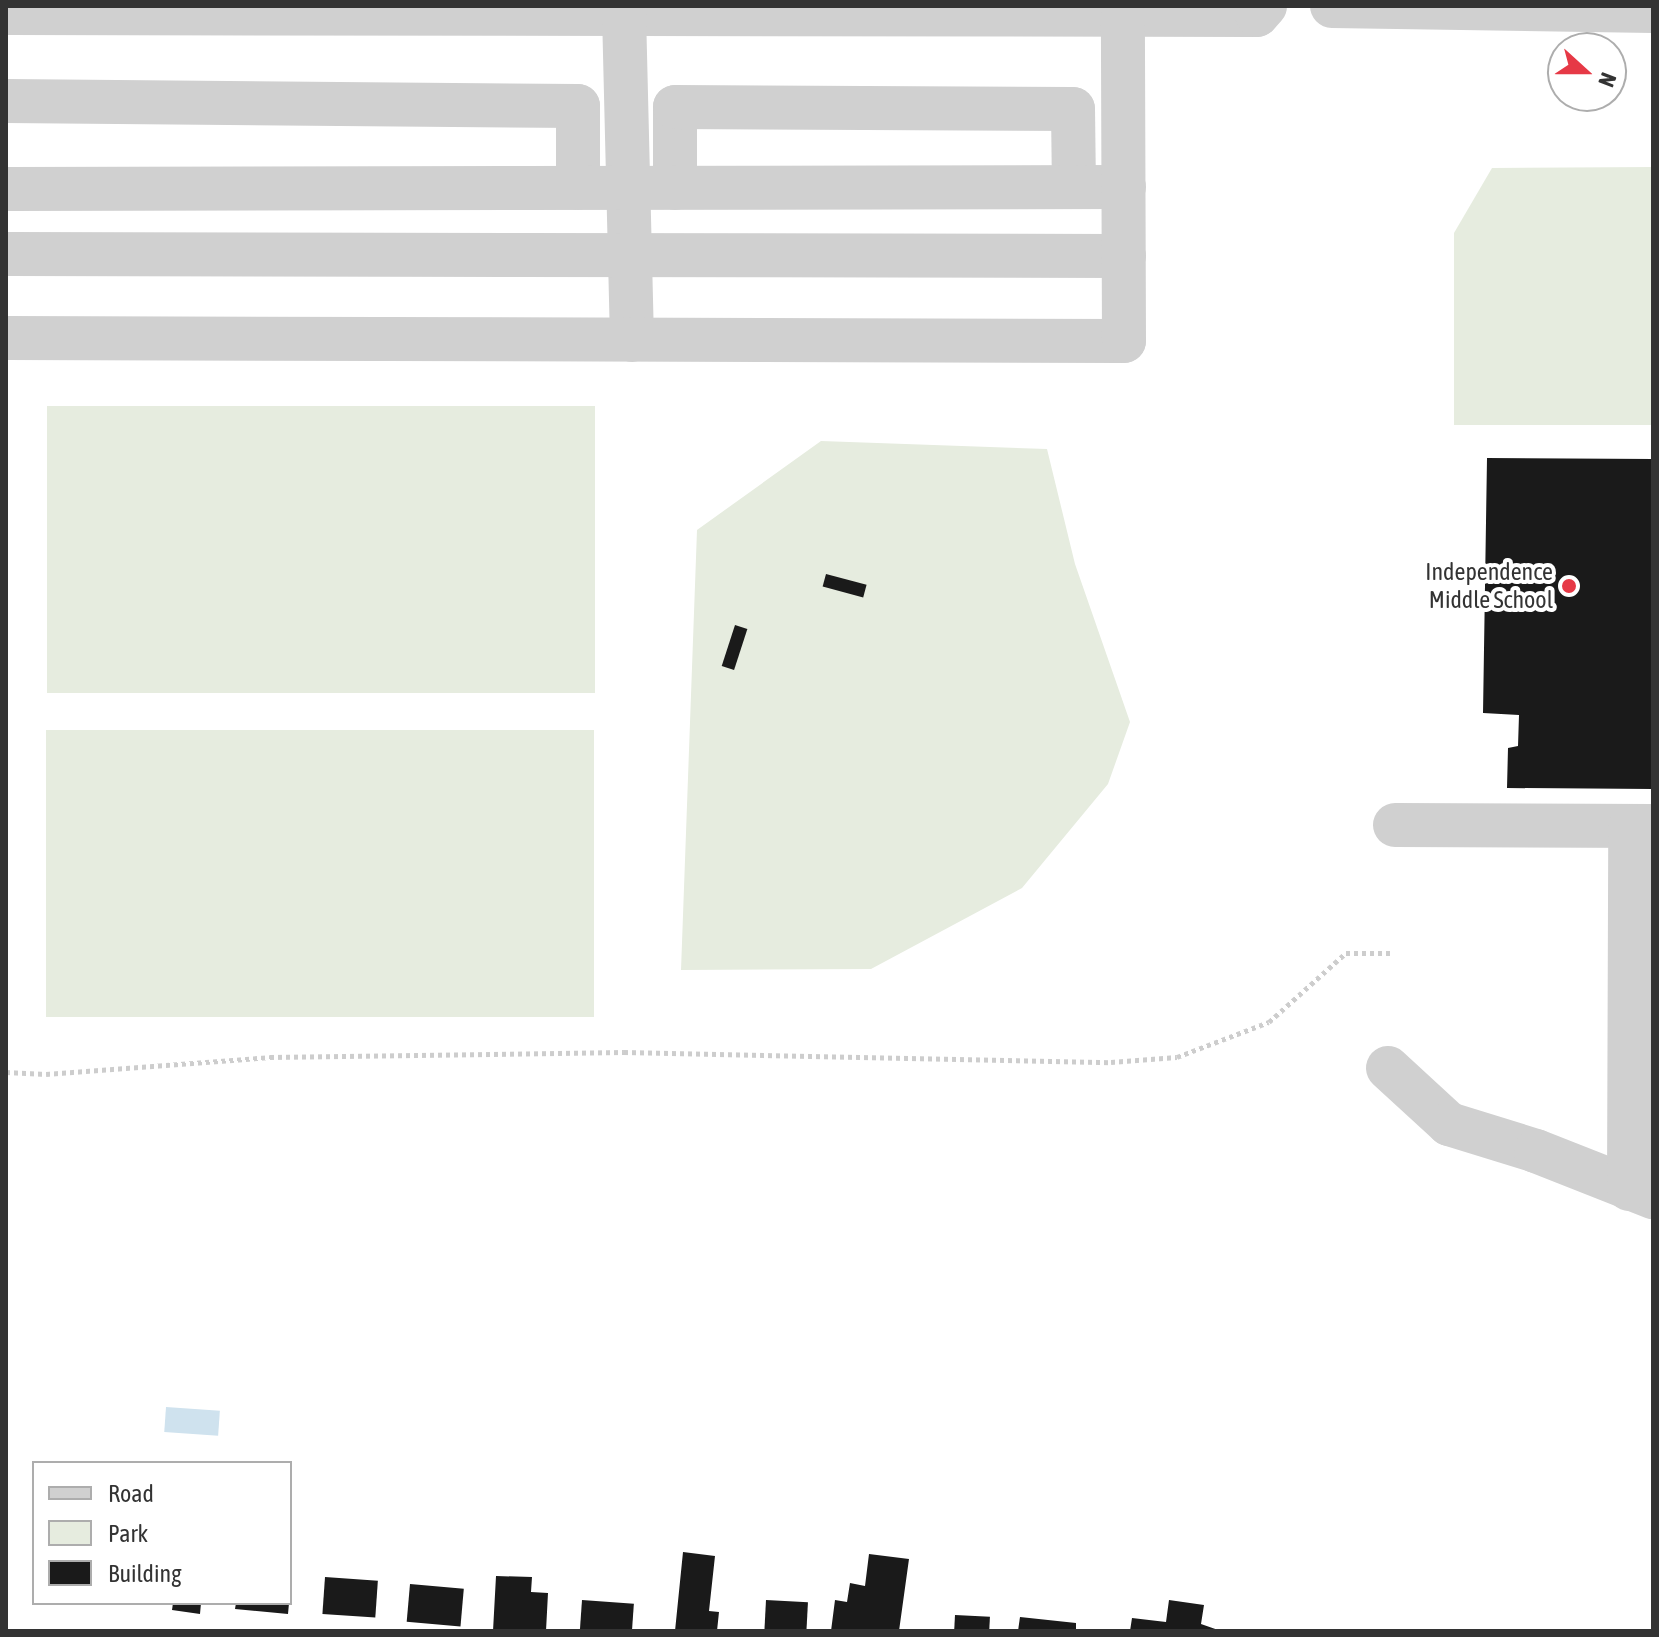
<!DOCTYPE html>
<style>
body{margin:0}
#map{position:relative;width:1659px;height:1637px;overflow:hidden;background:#fff;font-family:"Asap Condensed",sans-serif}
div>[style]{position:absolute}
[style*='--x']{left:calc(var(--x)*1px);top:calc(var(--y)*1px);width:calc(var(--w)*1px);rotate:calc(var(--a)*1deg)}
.green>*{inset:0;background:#e6ecdf;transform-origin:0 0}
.water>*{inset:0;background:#cfe2ee;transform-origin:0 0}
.building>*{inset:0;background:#1a1a1a;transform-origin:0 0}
.path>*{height:5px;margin-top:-2.5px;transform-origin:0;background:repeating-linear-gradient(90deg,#cdcdcd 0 4px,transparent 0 8px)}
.minor>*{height:44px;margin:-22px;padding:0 22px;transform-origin:22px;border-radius:22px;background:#d0d0d0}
.dots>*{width:22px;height:22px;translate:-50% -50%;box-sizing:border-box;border:4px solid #fff;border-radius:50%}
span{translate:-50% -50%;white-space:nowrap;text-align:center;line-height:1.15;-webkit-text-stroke:8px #fff;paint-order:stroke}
.poi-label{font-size:24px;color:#333}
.right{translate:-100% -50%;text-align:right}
.frame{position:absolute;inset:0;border:8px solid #333;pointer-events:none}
.legend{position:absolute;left:32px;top:1461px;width:260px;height:144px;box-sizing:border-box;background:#fff;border:2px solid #adadad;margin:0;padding:10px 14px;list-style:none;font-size:24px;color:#333}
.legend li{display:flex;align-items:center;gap:16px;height:40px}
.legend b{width:40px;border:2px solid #adadad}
.north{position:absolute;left:1547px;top:32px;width:80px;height:80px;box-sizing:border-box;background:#fff;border:2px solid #adadad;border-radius:50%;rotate:111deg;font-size:22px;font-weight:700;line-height:32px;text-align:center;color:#333}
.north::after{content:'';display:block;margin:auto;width:28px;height:36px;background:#e63946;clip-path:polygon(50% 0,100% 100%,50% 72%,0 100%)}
</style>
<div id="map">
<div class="green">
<div style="clip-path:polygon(1653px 167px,1653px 425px,1454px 425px,1454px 233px,1492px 168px)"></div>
<div style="left:47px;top:406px;width:548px;height:287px"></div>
<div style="clip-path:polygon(821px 441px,1047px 449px,1075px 564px,1130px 722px,1108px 784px,1022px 888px,871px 969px,681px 970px,697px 530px)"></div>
<div style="left:46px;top:730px;width:548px;height:287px"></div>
</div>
<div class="water">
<div style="left:166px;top:1407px;width:54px;height:25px;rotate:4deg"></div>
</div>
<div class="building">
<div style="clip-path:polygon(1487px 458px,1653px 459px,1653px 789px,1507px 788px,1508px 748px,1518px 746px,1519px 715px,1483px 713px)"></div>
<div style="left:826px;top:574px;width:42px;height:13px;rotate:15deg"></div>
<div style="left:735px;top:625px;width:13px;height:43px;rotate:18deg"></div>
<div style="clip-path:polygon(683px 1552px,715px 1556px,709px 1611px,719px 1612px,717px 1631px,675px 1631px)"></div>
<div style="clip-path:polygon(869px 1554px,909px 1559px,899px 1631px,831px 1631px,835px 1600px,847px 1602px,850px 1583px,865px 1586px)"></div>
<div style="clip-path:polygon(496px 1576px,532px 1577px,531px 1592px,548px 1593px,546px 1631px,493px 1631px)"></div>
<div style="left:325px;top:1577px;width:53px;height:37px;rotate:4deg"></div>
<div style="left:410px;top:1584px;width:54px;height:38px;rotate:5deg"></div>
<div style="left:582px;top:1600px;width:52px;height:31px;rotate:4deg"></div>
<div style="left:766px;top:1600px;width:42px;height:31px;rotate:3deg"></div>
<div style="clip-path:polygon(1169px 1600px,1204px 1605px,1201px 1624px,1221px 1631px,1130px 1631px,1132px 1618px,1166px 1622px)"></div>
<div style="clip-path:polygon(173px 1603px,201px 1603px,200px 1614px,172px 1610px)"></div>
<div style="clip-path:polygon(236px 1603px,289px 1603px,288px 1614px,235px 1609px)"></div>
<div style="left:955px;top:1615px;width:35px;height:16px;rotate:3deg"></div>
<div style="clip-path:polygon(1020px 1617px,1076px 1623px,1076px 1631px,1018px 1631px)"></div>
</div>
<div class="path">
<div style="--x:6;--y:1072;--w:40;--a:2.9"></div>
<div style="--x:46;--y:1074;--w:225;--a:-4.3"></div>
<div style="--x:270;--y:1057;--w:354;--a:-0.8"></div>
<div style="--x:624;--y:1052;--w:487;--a:1.2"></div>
<div style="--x:1111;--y:1062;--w:66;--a:-4.3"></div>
<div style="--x:1177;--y:1057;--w:98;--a:-20.8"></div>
<div style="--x:1269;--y:1022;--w:103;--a:-41.9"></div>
<div style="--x:1346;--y:953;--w:45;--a:0"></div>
</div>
<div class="minor">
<div style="--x:1332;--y:6;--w:321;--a:0.9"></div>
<div style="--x:6;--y:13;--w:1251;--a:0.09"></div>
<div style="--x:1257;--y:15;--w:12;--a:-48"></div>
<div style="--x:624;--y:13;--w:327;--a:88.6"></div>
<div style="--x:6;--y:101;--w:572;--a:0.5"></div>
<div style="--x:578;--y:106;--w:82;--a:90"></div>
<div style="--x:675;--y:188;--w:81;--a:-90"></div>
<div style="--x:675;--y:107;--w:398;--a:0.3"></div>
<div style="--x:1073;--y:109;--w:78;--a:89.3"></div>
<div style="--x:6;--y:189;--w:1118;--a:-0.1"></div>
<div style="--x:6;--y:254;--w:1118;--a:0.1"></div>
<div style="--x:6;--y:338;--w:1118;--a:0.15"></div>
<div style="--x:1124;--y:341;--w:326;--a:-90.2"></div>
<div style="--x:1395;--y:825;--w:258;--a:0.2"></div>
<div style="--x:1388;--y:1068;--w:83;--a:42.6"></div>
<div style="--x:1449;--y:1124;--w:91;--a:17.2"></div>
<div style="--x:1536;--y:1151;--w:126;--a:21.5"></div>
<div style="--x:1629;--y:1189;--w:363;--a:-89.8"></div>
</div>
<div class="dots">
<div style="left:1569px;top:586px;background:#e63946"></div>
</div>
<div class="poi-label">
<span class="right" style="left:1553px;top:586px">Independence<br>Middle School</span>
</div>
<div class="frame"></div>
<ul class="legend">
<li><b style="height:10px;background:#d0d0d0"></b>Road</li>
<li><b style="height:22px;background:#e6ecdf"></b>Park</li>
<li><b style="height:22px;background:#1a1a1a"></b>Building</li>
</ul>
<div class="north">N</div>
</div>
